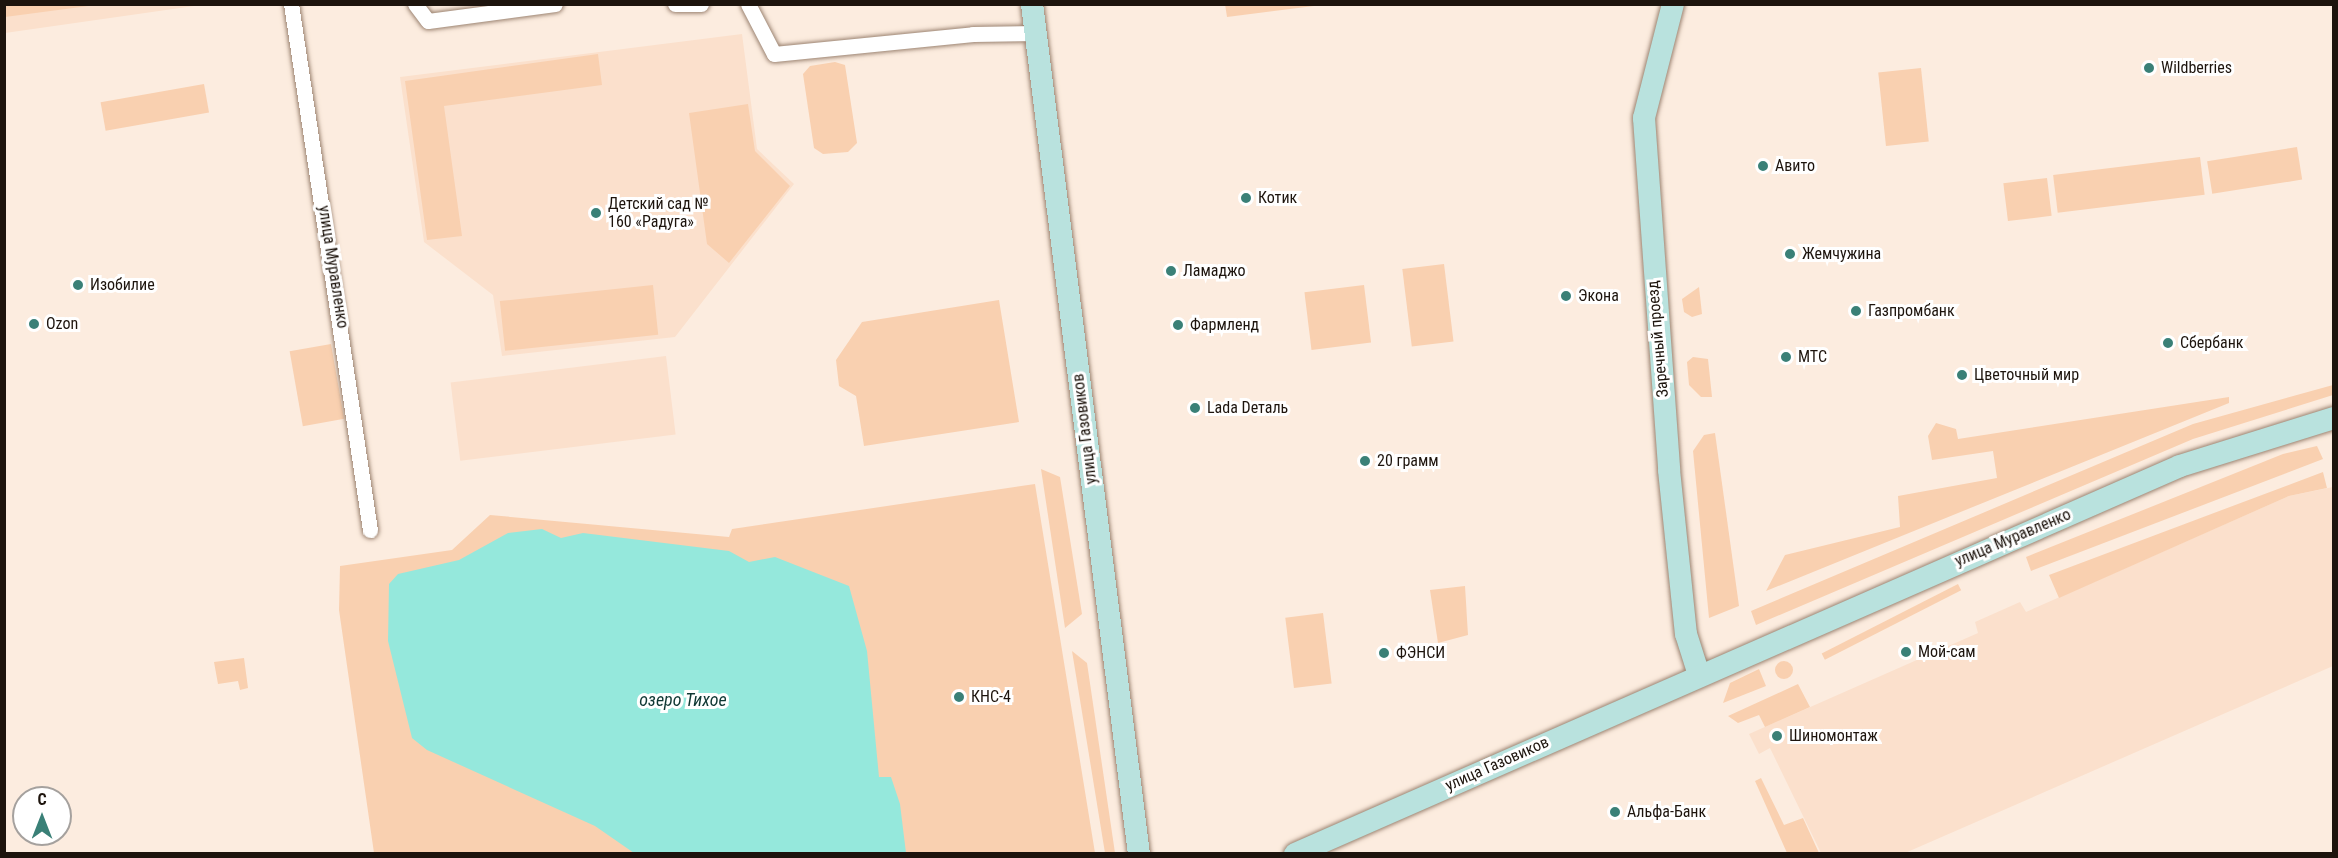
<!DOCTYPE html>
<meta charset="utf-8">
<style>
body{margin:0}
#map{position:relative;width:2338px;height:858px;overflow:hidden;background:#fcecdf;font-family:"Roboto Condensed",sans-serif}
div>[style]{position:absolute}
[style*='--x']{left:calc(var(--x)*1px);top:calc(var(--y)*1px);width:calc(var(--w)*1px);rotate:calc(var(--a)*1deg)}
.built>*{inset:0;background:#fbe0cc;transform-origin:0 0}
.green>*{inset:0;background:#f9d0b0;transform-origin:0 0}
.round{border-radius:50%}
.water>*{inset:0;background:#95e8dc}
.roads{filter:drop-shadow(0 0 2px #9c8472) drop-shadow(0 0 2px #9c8472)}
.street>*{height:15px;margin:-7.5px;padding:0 7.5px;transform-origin:7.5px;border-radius:7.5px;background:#fff}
.secondary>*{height:22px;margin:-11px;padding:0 11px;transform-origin:11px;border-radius:11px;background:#b9e2de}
.dots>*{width:16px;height:16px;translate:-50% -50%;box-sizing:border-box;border:3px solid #fff;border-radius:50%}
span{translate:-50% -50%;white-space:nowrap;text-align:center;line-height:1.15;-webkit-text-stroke:6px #fff;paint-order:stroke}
.poi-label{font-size:16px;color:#1d140d}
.left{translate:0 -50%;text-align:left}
.street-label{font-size:16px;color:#1d140d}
.water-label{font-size:18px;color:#0f3733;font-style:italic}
.frame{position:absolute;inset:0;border:6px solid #1d140d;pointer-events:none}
.north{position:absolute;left:12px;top:786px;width:60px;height:60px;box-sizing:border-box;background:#fff;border:2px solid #a5a19e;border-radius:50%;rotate:0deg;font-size:16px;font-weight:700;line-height:24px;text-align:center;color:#1d140d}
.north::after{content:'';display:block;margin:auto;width:21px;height:27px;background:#3a8077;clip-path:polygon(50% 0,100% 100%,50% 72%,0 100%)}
</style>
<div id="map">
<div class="built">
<div style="clip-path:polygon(5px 4px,201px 5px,5px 33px)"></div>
<div style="clip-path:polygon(742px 34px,757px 149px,794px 184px,675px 337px,502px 356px,493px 295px,424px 242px,400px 77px)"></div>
<div style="left:666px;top:356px;width:79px;height:217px;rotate:83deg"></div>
<div style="clip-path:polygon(2333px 487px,2333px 666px,1905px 853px,1821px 853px,1770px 748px,1759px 754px,1749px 734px,1978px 633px,1975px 622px,2020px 602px,2026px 612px,2289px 496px)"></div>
</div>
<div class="green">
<div style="clip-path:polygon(5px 4px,96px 4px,96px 5px,5px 17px)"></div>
<div style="clip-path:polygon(1225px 4px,1322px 4px,1322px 5px,1227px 17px)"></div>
<div style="clip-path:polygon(598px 54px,602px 85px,444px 106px,462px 236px,427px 240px,405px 81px)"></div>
<div style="clip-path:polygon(835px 62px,845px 65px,857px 143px,848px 152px,823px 154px,814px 148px,803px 74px,810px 66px)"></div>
<div style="left:1921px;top:68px;width:74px;height:43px;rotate:84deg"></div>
<div style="left:204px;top:84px;width:29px;height:105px;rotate:80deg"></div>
<div style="clip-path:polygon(748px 104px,755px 151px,790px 186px,729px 263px,707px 244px,689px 113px)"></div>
<div style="left:2297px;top:147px;width:33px;height:91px;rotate:81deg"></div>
<div style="left:2200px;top:157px;width:38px;height:148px;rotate:83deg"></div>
<div style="left:2047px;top:178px;width:38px;height:44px;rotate:83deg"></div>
<div style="left:1444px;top:264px;width:78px;height:42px;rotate:83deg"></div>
<div style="left:653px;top:285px;width:50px;height:154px;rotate:84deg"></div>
<div style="left:1364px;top:285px;width:58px;height:60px;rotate:83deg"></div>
<div style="clip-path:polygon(1699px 287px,1702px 314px,1692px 317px,1684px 312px,1682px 299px)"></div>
<div style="clip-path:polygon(999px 300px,1019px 422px,864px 446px,856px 396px,839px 386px,836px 360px,862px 322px)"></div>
<div style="left:331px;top:344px;width:76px;height:42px;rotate:80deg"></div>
<div style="clip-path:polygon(1693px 357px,1708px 359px,1712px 397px,1701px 397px,1689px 385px,1687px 362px)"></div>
<div style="clip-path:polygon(2333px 385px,2333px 395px,2193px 439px,1756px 625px,1751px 611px,2193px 424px)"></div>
<div style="clip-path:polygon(2229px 397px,2229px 403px,1766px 591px,1785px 555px,1900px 527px,1898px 496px,1997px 478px,1993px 451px,1932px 460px,1928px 436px,1936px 423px,1956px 429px,1958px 439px)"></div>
<div style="clip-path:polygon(1715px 433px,1739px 606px,1709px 618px,1693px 451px,1704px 435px)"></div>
<div style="clip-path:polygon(2317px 446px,2323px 459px,2031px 571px,2026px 557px,2283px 454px)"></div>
<div style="clip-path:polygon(1041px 469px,1060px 477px,1082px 614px,1065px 628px)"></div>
<div style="clip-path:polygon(2323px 472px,2327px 488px,2289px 496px,2059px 598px,2049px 575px)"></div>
<div style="clip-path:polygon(1035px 484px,1095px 853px,374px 853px,339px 610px,340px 566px,452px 550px,490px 515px,729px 537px,732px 529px)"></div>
<div style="left:1958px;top:584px;width:7px;height:153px;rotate:63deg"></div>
<div style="clip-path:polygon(1465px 586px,1468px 635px,1438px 643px,1430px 590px)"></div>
<div style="left:1323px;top:613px;width:71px;height:38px;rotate:83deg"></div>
<div style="clip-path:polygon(1072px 651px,1087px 663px,1115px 853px,1105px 853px)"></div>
<div style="clip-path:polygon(244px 658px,248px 688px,240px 690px,238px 681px,218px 684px,214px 662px)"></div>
<div class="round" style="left:1775px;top:661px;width:18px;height:18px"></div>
<div style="clip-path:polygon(1759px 669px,1766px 686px,1723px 703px,1730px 683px)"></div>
<div style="clip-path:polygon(1798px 684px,1810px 707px,1765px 727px,1759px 715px,1738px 723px,1728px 716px)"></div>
<div style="clip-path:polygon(1761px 778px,1784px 825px,1803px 818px,1819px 853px,1787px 853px,1755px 781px)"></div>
</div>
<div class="water">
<div style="clip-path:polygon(542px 529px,561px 538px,583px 533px,729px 551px,749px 562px,775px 557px,849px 586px,867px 651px,879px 777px,891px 777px,900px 804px,906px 853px,634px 853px,595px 826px,427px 750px,412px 738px,388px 641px,389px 584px,398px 574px,459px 560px,508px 533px)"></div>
</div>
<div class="roads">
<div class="street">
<div style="--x:291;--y:4;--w:532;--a:81.46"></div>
<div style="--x:415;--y:4;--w:21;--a:53"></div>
<div style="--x:428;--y:21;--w:128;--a:-7.6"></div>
<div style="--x:675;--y:4;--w:26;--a:0"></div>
<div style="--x:748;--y:4;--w:56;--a:62.5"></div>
<div style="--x:774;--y:54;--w:200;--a:-5.7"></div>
<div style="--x:973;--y:34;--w:63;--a:-0.9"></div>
</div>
<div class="secondary">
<div style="--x:1032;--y:4;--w:857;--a:82.83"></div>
<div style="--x:1673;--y:4;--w:118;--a:104.3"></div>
<div style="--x:1644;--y:118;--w:353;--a:85.9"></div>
<div style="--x:1669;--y:470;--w:165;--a:84.1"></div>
<div style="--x:1686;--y:634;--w:43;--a:72.4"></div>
<div style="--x:1295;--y:854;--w:966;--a:-23.67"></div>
<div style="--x:2180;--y:466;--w:161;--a:-17.3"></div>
</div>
</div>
<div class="dots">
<div style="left:2149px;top:68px;background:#3a8077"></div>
<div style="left:1763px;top:166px;background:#3a8077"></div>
<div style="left:1246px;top:198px;background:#3a8077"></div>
<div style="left:596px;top:213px;background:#3a8077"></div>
<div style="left:1790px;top:254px;background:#3a8077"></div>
<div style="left:1171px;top:271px;background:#3a8077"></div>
<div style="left:78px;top:285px;background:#3a8077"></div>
<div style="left:1566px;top:296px;background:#3a8077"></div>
<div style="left:1856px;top:311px;background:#3a8077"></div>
<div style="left:34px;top:324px;background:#3a8077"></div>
<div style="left:1178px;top:325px;background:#3a8077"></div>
<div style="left:2168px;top:343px;background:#3a8077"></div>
<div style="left:1786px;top:357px;background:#3a8077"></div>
<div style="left:1962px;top:375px;background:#3a8077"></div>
<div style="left:1195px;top:408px;background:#3a8077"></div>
<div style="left:1365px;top:461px;background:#3a8077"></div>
<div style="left:1906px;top:652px;background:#3a8077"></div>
<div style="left:1384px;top:653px;background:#3a8077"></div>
<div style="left:959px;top:697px;background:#3a8077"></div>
<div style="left:1777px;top:736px;background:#3a8077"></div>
<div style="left:1615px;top:812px;background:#3a8077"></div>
</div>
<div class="poi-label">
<span class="left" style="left:2161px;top:68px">Wildberries</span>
<span class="left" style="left:1775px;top:166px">Авито</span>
<span class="left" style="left:1258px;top:198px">Котик</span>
<span class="left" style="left:608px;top:213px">Детский сад №<br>160 «Радуга»</span>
<span class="left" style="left:1802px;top:254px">Жемчужина</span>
<span class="left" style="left:1183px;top:271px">Ламаджо</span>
<span class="left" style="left:90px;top:285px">Изобилие</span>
<span class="left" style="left:1578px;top:296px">Экона</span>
<span class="left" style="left:1868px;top:311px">Газпромбанк</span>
<span class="left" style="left:46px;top:324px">Ozon</span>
<span class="left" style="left:1190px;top:325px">Фармленд</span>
<span class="left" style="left:2180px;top:343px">Сбербанк</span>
<span class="left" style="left:1798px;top:357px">МТС</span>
<span class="left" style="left:1974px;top:375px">Цветочный мир</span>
<span class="left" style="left:1207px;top:408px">Lada Dеталь</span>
<span class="left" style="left:1377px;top:461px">20 грамм</span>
<span class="left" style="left:1918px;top:652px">Мой-сам</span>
<span class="left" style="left:1396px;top:653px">ФЭНСИ</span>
<span class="left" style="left:971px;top:697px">КНС-4</span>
<span class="left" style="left:1789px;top:736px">Шиномонтаж</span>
<span class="left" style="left:1627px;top:812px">Альфа-Банк</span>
</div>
<div class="street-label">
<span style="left:333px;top:267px;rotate:81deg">улица Муравленко</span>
<span style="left:1658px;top:339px;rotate:-95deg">Заречный проезд</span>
<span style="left:1085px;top:429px;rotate:-97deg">улица Газовиков</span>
<span style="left:2013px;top:538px;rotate:-23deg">улица Муравленко</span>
<span style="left:1497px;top:764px;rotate:-24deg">улица Газовиков</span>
</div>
<div class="water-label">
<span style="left:683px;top:700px">озеро Тихое</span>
</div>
<div class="frame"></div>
<div class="north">С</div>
</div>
